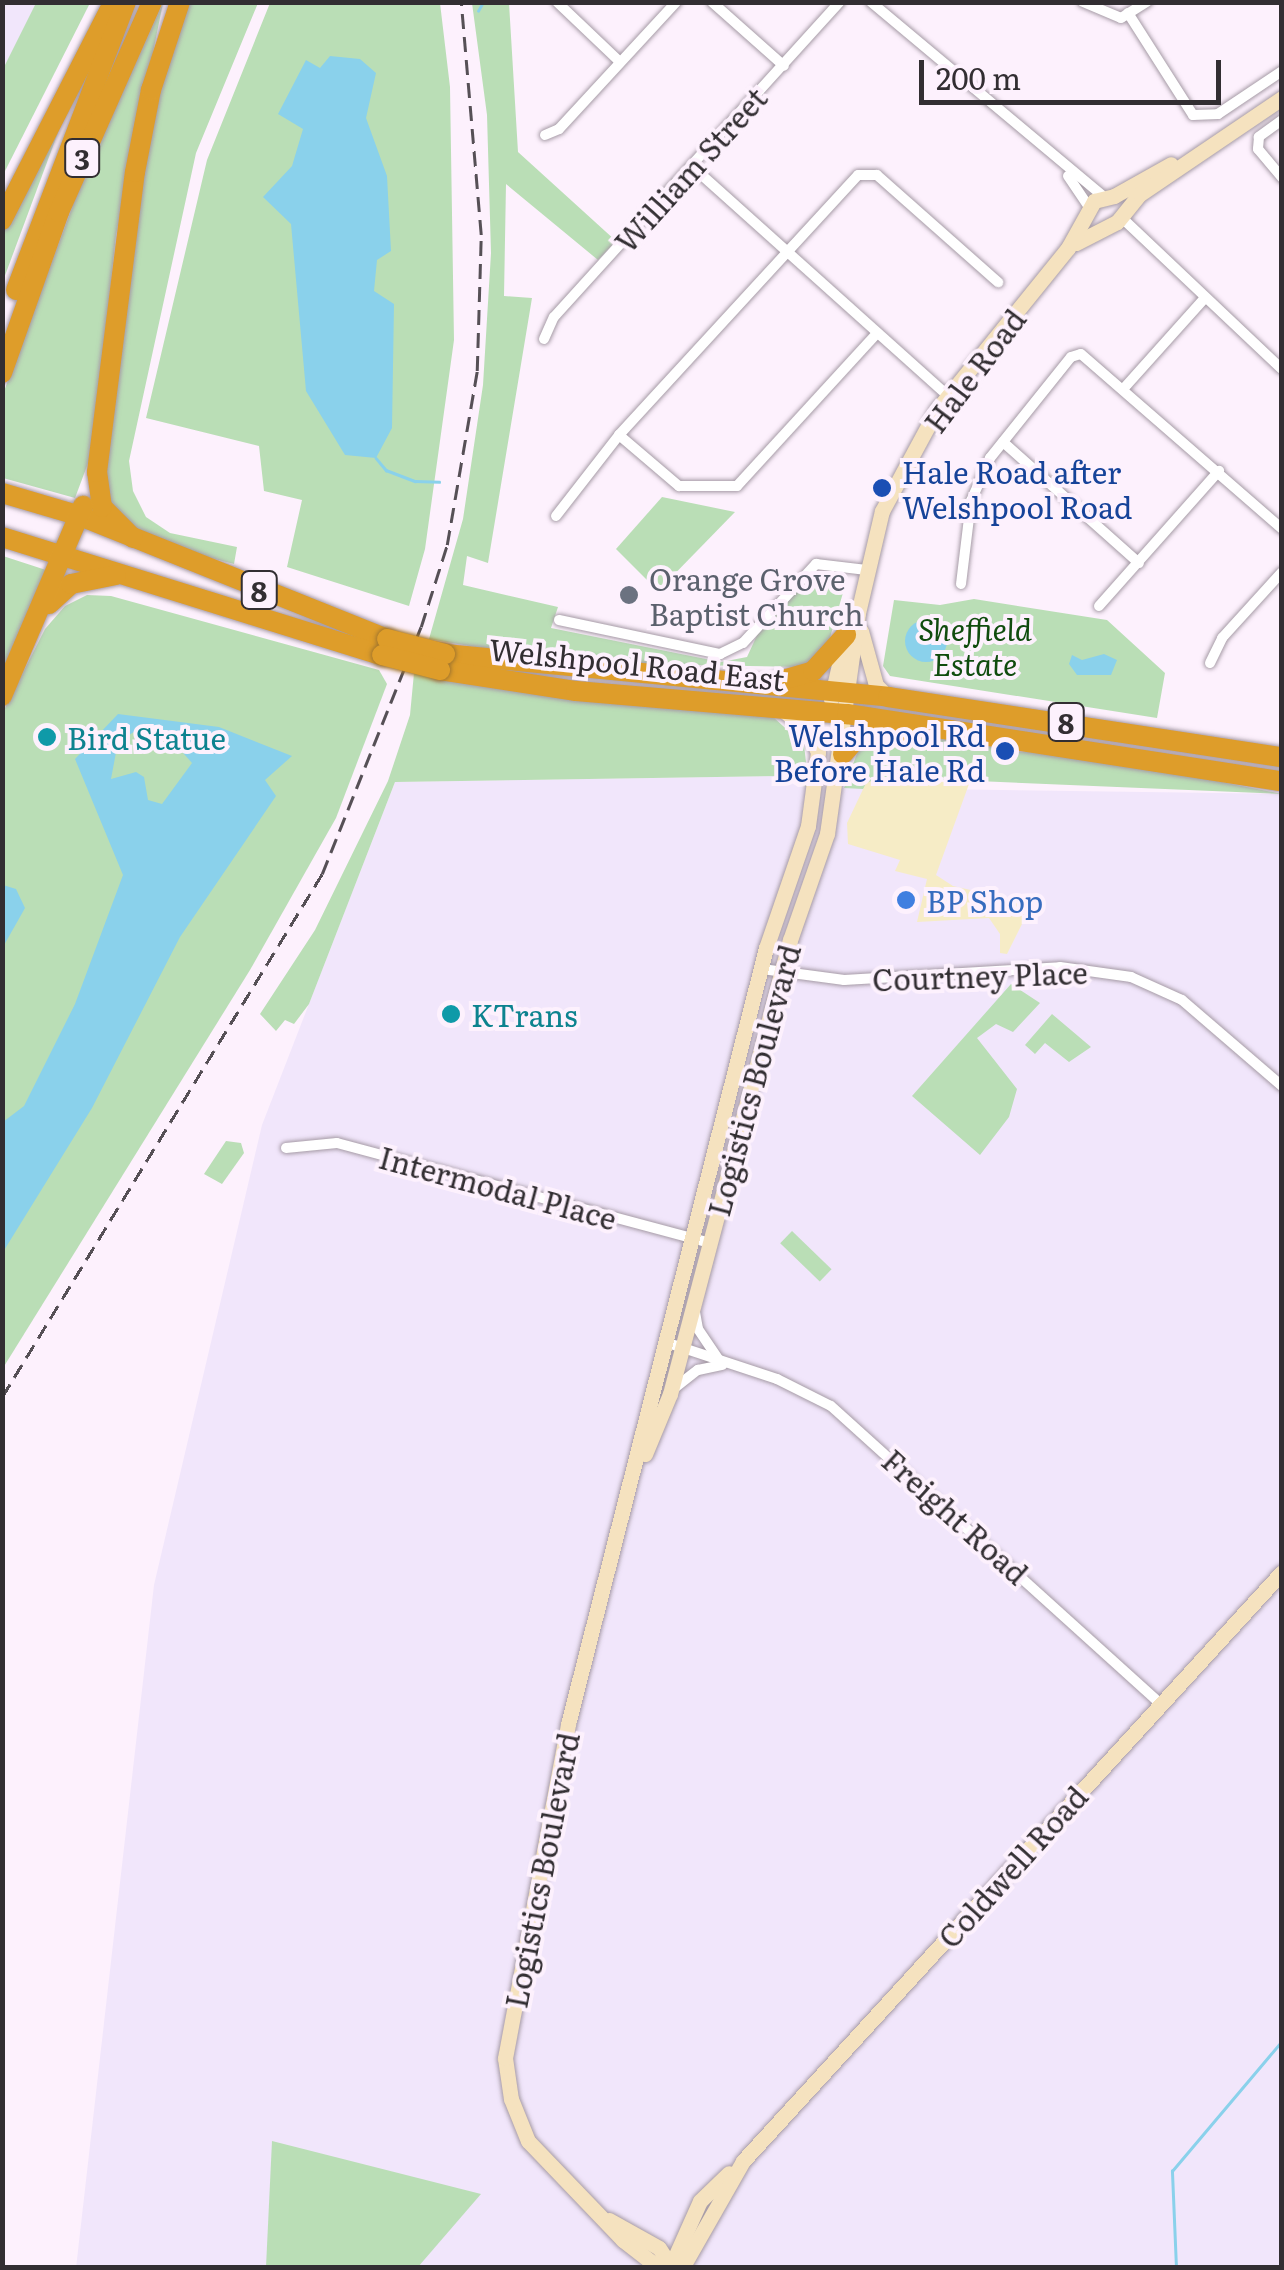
<!DOCTYPE html>
<style>
body{margin:0}
#map{position:relative;width:1284px;height:2270px;overflow:hidden;background:#fdf1fd;font-family:Literata,serif}
div>[style]{position:absolute}
[style*='--x']{left:calc(var(--x)*1px);top:calc(var(--y)*1px);width:calc(var(--w)*1px);rotate:calc(var(--a)*1deg)}
.industrial>*{inset:0;background:#f1e6fb}
.green>*{inset:0;background:#badeb6;transform-origin:0 0}
.sand>*{inset:0;background:#f6ecc6}
.water>*{inset:0;background:#8ad1eb}
.round{border-radius:50%}
.stream>*{height:2.5px;margin:-1.25px;padding:0 1.25px;transform-origin:1.25px;border-radius:1.25px;background:#8ad1eb}
.roads{filter:drop-shadow(0 0 2px #a69ba6) drop-shadow(0 0 2px #a69ba6)}
.street>*{height:10px;margin:-5px;padding:0 5px;transform-origin:5px;border-radius:5px;background:#fff}
.secondary>*{height:15px;margin:-7.5px;padding:0 7.5px;transform-origin:7.5px;border-radius:7.5px;background:#f5e2bf}
.highway>*{height:20px;margin:-10px;padding:0 10px;transform-origin:10px;border-radius:10px;background:#de9d2a}
.rail>*{height:2.5px;margin-top:-1.25px;transform-origin:0;background:repeating-linear-gradient(90deg,#565056 0 15px,transparent 0 23px)}
.bridges{filter:drop-shadow(0 0 2px #a2762d) drop-shadow(0 0 2px #a2762d)}
.highway-bridge>*{height:20px;margin:-10px;padding:0 10px;transform-origin:10px;border-radius:10px;background:#de9d2a}
.dots>*{width:28px;height:28px;translate:-50% -50%;box-sizing:border-box;border:5px solid #fdf1fd;border-radius:50%}
span{translate:-50% -50%;white-space:nowrap;text-align:center;line-height:1.15;-webkit-text-stroke:8px #fdf1fd;paint-order:stroke}
.shield-label span{padding:2px 8px;background:#fdf1fd;border:2px solid;border-radius:8px;-webkit-text-stroke-width:0}
.shield-label{font-size:28px;color:#322e32;font-weight:700}
.street-label{font-size:30px;color:#322e32}
.transit-label{font-size:30px;color:#164399}
.left{translate:0 -50%;text-align:left}
.right{translate:-100% -50%;text-align:right}
.worship-label{font-size:30px;color:#5b616d}
.park-label{font-size:30px;color:#104c0e;font-style:italic}
.culture-label{font-size:30px;color:#0d838f}
.shop-label{font-size:30px;color:#366cbe}
.frame{position:absolute;inset:0;border:5px solid #322e32;pointer-events:none}
.scale{position:absolute;left:919px;top:60px;width:302px;height:45px;box-sizing:border-box;border:5px solid #322e32;border-top:0;padding-left:12px;font-size:30px;line-height:35px;white-space:nowrap;color:#322e32;-webkit-text-stroke:8px #fdf1fd;paint-order:stroke}
</style>
<div id="map">
<div class="industrial">
<div style="clip-path:polygon(3px 3px,42px 3px,3px 75px)"></div>
<div style="clip-path:polygon(781px 776px,798px 787px,1281px 794px,1281px 2267px,76px 2268px,154px 1585px,262px 1125px,395px 782px)"></div>
</div>
<div class="green">
<div style="clip-path:polygon(36px 3px,90px 3px,3px 175px,3px 69px)"></div>
<div style="clip-path:polygon(163px 3px,116px 235px,93px 450px,75px 498px,3px 478px,3px 394px,80px 186px)"></div>
<div style="clip-path:polygon(180px 3px,258px 3px,196px 153px,129px 461px,133px 491px,146px 517px,170px 533px,237px 547px,234px 564px,133px 538px,96px 485px,122px 268px)"></div>
<div style="clip-path:polygon(270px 3px,440px 3px,450px 87px,454px 340px,425px 549px,409px 606px,287px 567px,302px 500px,264px 491px,259px 446px,146px 418px,207px 160px)"></div>
<div style="clip-path:polygon(472px 3px,509px 3px,518px 152px,616px 241px,598px 260px,506px 184px,504px 296px,532px 298px,488px 563px,467px 556px,463px 585px,558px 607px,551px 628px,721px 662px,747px 657px,759px 631px,813px 574px,847px 579px,829px 641px,803px 667px,567px 663px,429px 639px,463px 519px,483px 385px,491px 253px,487px 115px)"></div>
<div style="clip-path:polygon(66px 111px,3px 281px,3px 231px)"></div>
<div style="clip-path:polygon(662px 497px,735px 512px,658px 591px,616px 549px)"></div>
<div style="clip-path:polygon(3px 556px,49px 571px,3px 681px)"></div>
<div style="clip-path:polygon(87px 595px,111px 596px,379px 670px,387px 684px,336px 818px,250px 970px,3px 1368px,3px 712px,45px 629px,65px 606px)"></div>
<div style="clip-path:polygon(974px 599px,1107px 620px,1165px 673px,1157px 718px,890px 676px,883px 666px,894px 600px,940px 605px)"></div>
<div style="clip-path:polygon(414px 673px,772px 716px,804px 745px,809px 788px,781px 776px,395px 782px,309px 1004px,294px 1024px,285px 1020px,276px 1031px,260px 1014px,315px 930px,388px 781px,410px 715px)"></div>
<div style="clip-path:polygon(925px 735px,1022px 752px,1060px 750px,1282px 794px,883px 777px,863px 789px,844px 788px,861px 743px)"></div>
<div style="clip-path:polygon(1011px 984px,1040px 1003px,1013px 1032px,996px 1024px,977px 1038px,1017px 1089px,1009px 1117px,980px 1155px,912px 1096px)"></div>
<div style="clip-path:polygon(1052px 1014px,1091px 1047px,1069px 1062px,1045px 1043px,1035px 1054px,1025px 1045px)"></div>
<div style="clip-path:polygon(226px 1141px,241px 1143px,244px 1153px,222px 1184px,204px 1174px)"></div>
<div style="left:792px;top:1231px;width:55px;height:17px;rotate:44deg"></div>
<div style="clip-path:polygon(272px 2141px,481px 2194px,418px 2267px,266px 2267px)"></div>
</div>
<div class="sand">
<div style="clip-path:polygon(883px 777px,969px 784px,936px 875px,953px 886px,1032px 904px,1007px 954px,1000px 953px,1000px 934px,989px 918px,917px 922px,927px 879px,895px 871px,900px 860px,848px 844px,847px 823px,866px 783px)"></div>
</div>
<div class="water">
<div style="clip-path:polygon(330px 56px,360px 59px,376px 73px,366px 118px,387px 176px,391px 251px,377px 260px,374px 291px,394px 304px,392px 428px,376px 458px,345px 455px,306px 391px,291px 224px,263px 197px,292px 166px,303px 129px,278px 114px,306px 60px,320px 68px)"></div>
<div class="round" style="left:905px;top:620px;width:42px;height:42px"></div>
<div style="clip-path:polygon(1104px 654px,1117px 660px,1111px 675px,1077px 675px,1069px 664px,1072px 655px,1082px 660px)"></div>
<div style="clip-path:polygon(evenodd,118px 714px,219px 727px,292px 756px,265px 780px,276px 796px,180px 937px,92px 1108px,3px 1252px,3px 1122px,24px 1106px,75px 1004px,123px 875px,75px 759px,118px 714px,137px 730px,168px 736px,192px 763px,162px 804px,148px 800px,144px 777px,136px 772px,111px 779px,118px 742px,137px 730px)"></div>
<div style="clip-path:polygon(3px 885px,16px 889px,25px 908px,3px 947px)"></div>
</div>
<div class="stream">
<div style="--x:478;--y:11;--w:10;--a:-61"></div>
<div style="--x:376;--y:458;--w:16;--a:50"></div>
<div style="--x:386;--y:470;--w:31;--a:21"></div>
<div style="--x:415;--y:481;--w:24;--a:2"></div>
<div style="--x:1176;--y:2268;--w:97;--a:-92.4"></div>
<div style="--x:1172;--y:2171;--w:170;--a:-49.8"></div>
</div>
<div class="roads">
<div class="street">
<div style="--x:557;--y:2;--w:87;--a:43.6"></div>
<div style="--x:712;--y:2;--w:96;--a:41.6"></div>
<div style="--x:871;--y:2;--w:301;--a:39.9"></div>
<div style="--x:1083;--y:2;--w:41;--a:22.8"></div>
<div style="--x:1121;--y:18;--w:31;--a:-32"></div>
<div style="--x:1128;--y:13;--w:121;--a:57.5"></div>
<div style="--x:1193;--y:115;--w:25;--a:-2"></div>
<div style="--x:1218;--y:114;--w:77;--a:-33.9"></div>
<div style="--x:1282;--y:120;--w:29;--a:144"></div>
<div style="--x:1259;--y:137;--w:12;--a:95"></div>
<div style="--x:1258;--y:149;--w:38;--a:50"></div>
<div style="--x:545;--y:135;--w:15;--a:-23"></div>
<div style="--x:559;--y:129;--w:173;--a:-47.3"></div>
<div style="--x:694;--y:168;--w:341;--a:41.9"></div>
<div style="--x:1068;--y:176;--w:41;--a:55.9"></div>
<div style="--x:1121;--y:217;--w:221;--a:43.4"></div>
<div style="--x:544;--y:339;--w:24;--a:-66"></div>
<div style="--x:554;--y:317;--w:425;--a:-47.8"></div>
<div style="--x:1125;--y:387;--w:117;--a:-48.1"></div>
<div style="--x:619;--y:435;--w:79;--a:40.4"></div>
<div style="--x:679;--y:486;--w:58;--a:0"></div>
<div style="--x:737;--y:486;--w:207;--a:-47.5"></div>
<div style="--x:1003;--y:442;--w:182;--a:41.7"></div>
<div style="--x:556;--y:516;--w:103;--a:-52.1"></div>
<div style="--x:619;--y:435;--w:353;--a:-47.4"></div>
<div style="--x:858;--y:175;--w:19;--a:0"></div>
<div style="--x:877;--y:175;--w:162;--a:41.5"></div>
<div style="--x:961;--y:584;--w:84;--a:-83.1"></div>
<div style="--x:971;--y:501;--w:47;--a:-66.2"></div>
<div style="--x:990;--y:458;--w:129;--a:-51.3"></div>
<div style="--x:1071;--y:357;--w:10;--a:-17"></div>
<div style="--x:1081;--y:354;--w:267;--a:41"></div>
<div style="--x:1099;--y:606;--w:181;--a:-48.4"></div>
<div style="--x:559;--y:620;--w:165;--a:11.9"></div>
<div style="--x:720;--y:654;--w:25;--a:-26"></div>
<div style="--x:743;--y:643;--w:108;--a:-47.3"></div>
<div style="--x:816;--y:564;--w:51;--a:6.7"></div>
<div style="--x:1210;--y:663;--w:28;--a:-64"></div>
<div style="--x:1222;--y:638;--w:89;--a:-47.7"></div>
<div style="--x:762;--y:969;--w:83;--a:7.6"></div>
<div style="--x:844;--y:980;--w:216;--a:-3.4"></div>
<div style="--x:1060;--y:967;--w:72;--a:8"></div>
<div style="--x:1131;--y:977;--w:56;--a:24.3"></div>
<div style="--x:1182;--y:1000;--w:132;--a:40.7"></div>
<div style="--x:286;--y:1148;--w:51;--a:-5.6"></div>
<div style="--x:337;--y:1143;--w:385;--a:15"></div>
<div style="--x:695;--y:1312;--w:17;--a:80"></div>
<div style="--x:698;--y:1329;--w:36;--a:56"></div>
<div style="--x:665;--y:1342;--w:118;--a:18.3"></div>
<div style="--x:777;--y:1379;--w:60;--a:26.6"></div>
<div style="--x:831;--y:1406;--w:445;--a:42.1"></div>
<div style="--x:672;--y:1390;--w:33;--a:-38"></div>
<div style="--x:698;--y:1370;--w:25;--a:-12"></div>
</div>
<div class="secondary">
<div style="--x:1114;--y:196;--w:65;--a:-29.3"></div>
<div style="--x:1076;--y:243;--w:46;--a:-27.1"></div>
<div style="--x:1117;--y:222;--w:36;--a:-51"></div>
<div style="--x:1140;--y:194;--w:171;--a:-34.1"></div>
<div style="--x:861;--y:631;--w:56;--a:74.5"></div>
<div style="--x:876;--y:685;--w:17;--a:45"></div>
<div style="--x:831;--y:699;--w:62;--a:-76.9"></div>
<div style="--x:645;--y:1454;--w:65;--a:-67.4"></div>
<div style="--x:670;--y:1394;--w:470;--a:-75.2"></div>
<div style="--x:790;--y:940;--w:112;--a:-70.8"></div>
<div style="--x:827;--y:834;--w:223;--a:-82"></div>
<div style="--x:858;--y:613;--w:105;--a:-76.8"></div>
<div style="--x:882;--y:511;--w:114;--a:-61.6"></div>
<div style="--x:936;--y:411;--w:210;--a:-51"></div>
<div style="--x:1068;--y:248;--w:54;--a:-61"></div>
<div style="--x:1094;--y:201;--w:21;--a:-14"></div>
<div style="--x:609;--y:2220;--w:57;--a:29.2"></div>
<div style="--x:659;--y:2248;--w:24;--a:57"></div>
<div style="--x:659;--y:2268;--w:46;--a:-142.1"></div>
<div style="--x:623;--y:2240;--w:137;--a:-133.8"></div>
<div style="--x:528;--y:2141;--w:45;--a:-112"></div>
<div style="--x:511;--y:2099;--w:41;--a:-98.3"></div>
<div style="--x:505;--y:2058;--w:340;--a:-79.3"></div>
<div style="--x:568;--y:1724;--w:801;--a:-75.69"></div>
<div style="--x:766;--y:948;--w:129;--a:-71"></div>
<div style="--x:808;--y:826;--w:75;--a:-82.3"></div>
<div style="--x:818;--y:752;--w:25;--a:-116"></div>
<div style="--x:807;--y:729;--w:33;--a:-142"></div>
<div style="--x:670;--y:2268;--w:73;--a:-65.9"></div>
<div style="--x:700;--y:2201;--w:40;--a:-44"></div>
<div style="--x:682;--y:2268;--w:123;--a:-60.3"></div>
<div style="--x:743;--y:2161;--w:798;--a:-47.54"></div>
</div>
<div class="highway">
<div style="--x:2;--y:220;--w:237;--a:-62.9"></div>
<div style="--x:16;--y:290;--w:308;--a:-69.1"></div>
<div style="--x:2;--y:373;--w:171;--a:-70.5"></div>
<div style="--x:59;--y:212;--w:230;--a:-66.1"></div>
<div style="--x:2;--y:493;--w:81;--a:16.4"></div>
<div style="--x:80;--y:516;--w:331;--a:21.8"></div>
<div style="--x:2;--y:537;--w:398;--a:17.3"></div>
<div style="--x:133;--y:538;--w:44;--a:-135"></div>
<div style="--x:102;--y:507;--w:35;--a:-98"></div>
<div style="--x:97;--y:472;--w:302;--a:-82.8"></div>
<div style="--x:135;--y:172;--w:84;--a:-79"></div>
<div style="--x:151;--y:90;--w:93;--a:-71.8"></div>
<div style="--x:49;--y:604;--w:30;--a:-42"></div>
<div style="--x:71;--y:584;--w:46;--a:-11.3"></div>
<div style="--x:445;--y:654;--w:445;--a:5.5"></div>
<div style="--x:888;--y:697;--w:399;--a:8.7"></div>
<div style="--x:440;--y:670;--w:138;--a:8.8"></div>
<div style="--x:576;--y:691;--w:272;--a:4.9"></div>
<div style="--x:847;--y:714;--w:440;--a:8.8"></div>
<div style="--x:779;--y:681;--w:35;--a:-16"></div>
<div style="--x:813;--y:671;--w:49;--a:-47.5"></div>
<div style="--x:2;--y:696;--w:207;--a:-66.9"></div>
<div style="--x:843;--y:754;--w:21;--a:-49"></div>
<div style="--x:857;--y:738;--w:49;--a:-8.1"></div>
</div>
</div>
<div class="rail">
<div style="--x:2;--y:1397;--w:613;--a:-58.54"></div>
<div style="--x:322;--y:874;--w:266;--a:-68.2"></div>
<div style="--x:421;--y:627;--w:86;--a:-72.4"></div>
<div style="--x:447;--y:545;--w:177;--a:-80.2"></div>
<div style="--x:477;--y:371;--w:136;--a:-88.3"></div>
<div style="--x:481;--y:235;--w:234;--a:-94.9"></div>
</div>
<div class="bridges">
<div class="highway-bridge">
<div style="--x:387;--y:639;--w:60;--a:14.5"></div>
<div style="--x:382;--y:655;--w:60;--a:14.5"></div>
</div>
</div>
<div class="dots">
<div style="left:882px;top:488px;background:#1a4fb4"></div>
<div style="left:629px;top:595px;background:#6b7280"></div>
<div style="left:47px;top:737px;background:#0f9aa8"></div>
<div style="left:1005px;top:751px;background:#1a4fb4"></div>
<div style="left:906px;top:900px;background:#3f7fe0"></div>
<div style="left:451px;top:1014px;background:#0f9aa8"></div>
</div>
<div class="shield-label">
<span style="left:82px;top:158px">3</span>
<span style="left:259px;top:590px">8</span>
<span style="left:1066px;top:722px">8</span>
</div>
<div class="street-label">
<span style="left:690px;top:169px;rotate:-48deg">William Street</span>
<span style="left:974px;top:370px;rotate:-53deg">Hale Road</span>
<span style="left:637px;top:663px;rotate:6deg">Welshpool Road East</span>
<span style="left:980px;top:975px;rotate:-2deg">Courtney Place</span>
<span style="left:753px;top:1080px;rotate:-75deg">Logistics Boulevard</span>
<span style="left:498px;top:1187px;rotate:15deg">Intermodal Place</span>
<span style="left:956px;top:1516px;rotate:42deg">Freight Road</span>
<span style="left:1012px;top:1866px;rotate:-48deg">Coldwell Road</span>
<span style="left:541px;top:1870px;rotate:-79deg">Logistics Boulevard</span>
</div>
<div class="transit-label">
<span class="left" style="left:902px;top:488px">Hale Road after<br>Welshpool Road</span>
<span class="right" style="left:985px;top:751px">Welshpool Rd<br>Before Hale Rd</span>
</div>
<div class="worship-label">
<span class="left" style="left:649px;top:595px">Orange Grove<br>Baptist Church</span>
</div>
<div class="park-label">
<span style="left:975px;top:645px">Sheffield<br>Estate</span>
</div>
<div class="culture-label">
<span class="left" style="left:67px;top:737px">Bird Statue</span>
<span class="left" style="left:471px;top:1014px">KTrans</span>
</div>
<div class="shop-label">
<span class="left" style="left:926px;top:900px">BP Shop</span>
</div>
<div class="frame"></div>
<div class="scale">200 m</div>
</div>
